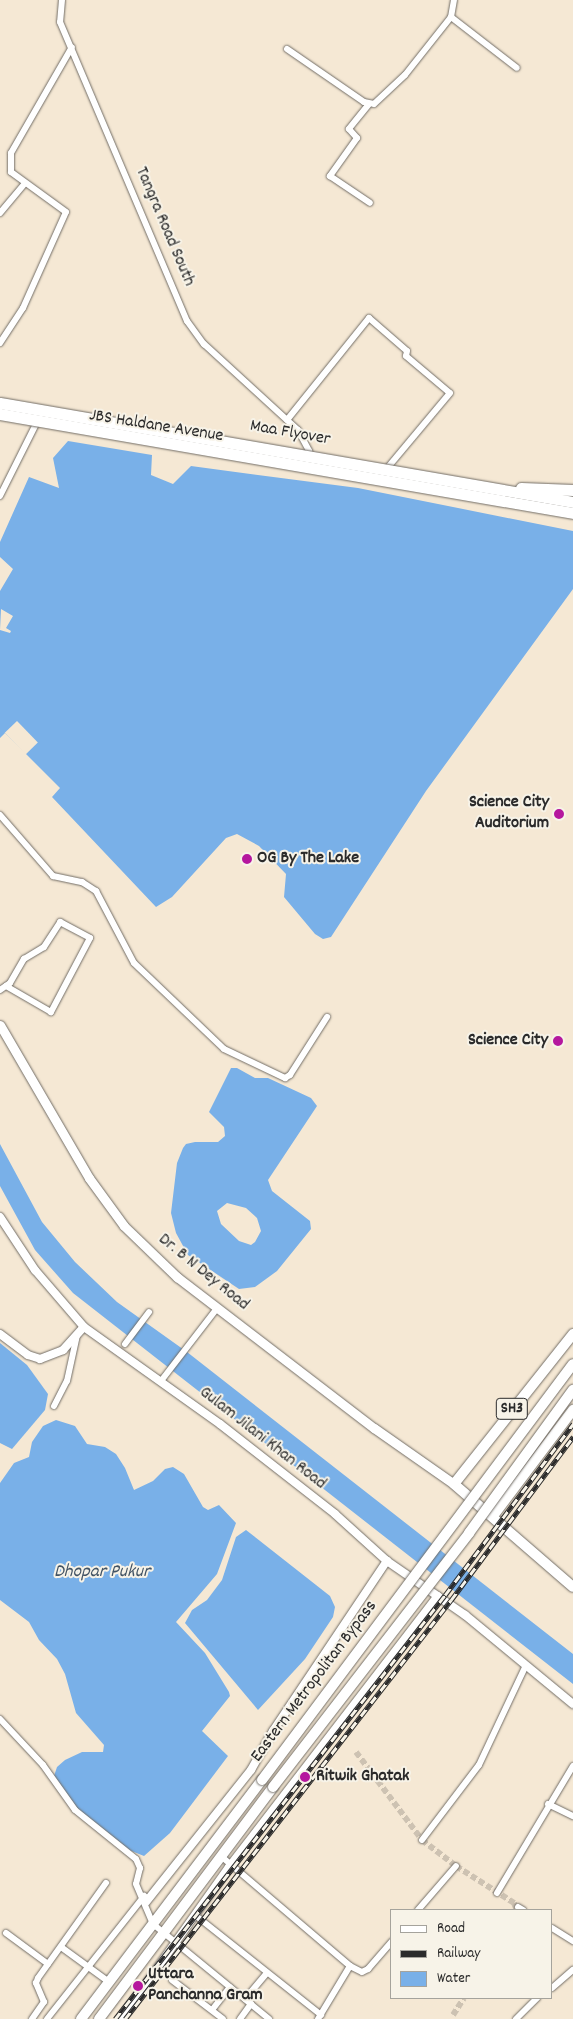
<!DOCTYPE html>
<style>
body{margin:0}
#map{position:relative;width:573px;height:2019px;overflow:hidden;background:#f5e8d4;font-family:Dekko,sans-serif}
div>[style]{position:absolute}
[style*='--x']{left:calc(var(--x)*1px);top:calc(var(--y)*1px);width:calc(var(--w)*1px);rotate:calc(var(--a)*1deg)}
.water>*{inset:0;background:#79b0e8}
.pier>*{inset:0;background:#f5e8d4;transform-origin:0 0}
.minor-tunnel>*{height:6px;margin-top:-3px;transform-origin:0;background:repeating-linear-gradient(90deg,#cdc2b2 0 6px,transparent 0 9px)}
.roads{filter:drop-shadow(0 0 1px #726d66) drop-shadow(0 0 1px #726d66)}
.minor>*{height:6px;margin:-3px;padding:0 3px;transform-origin:3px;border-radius:3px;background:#fff}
.tertiary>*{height:8px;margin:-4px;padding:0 4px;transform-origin:4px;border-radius:4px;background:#fff}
.secondary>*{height:9px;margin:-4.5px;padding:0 4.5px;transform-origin:4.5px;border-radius:4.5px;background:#fff}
.primary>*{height:10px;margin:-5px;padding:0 5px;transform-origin:5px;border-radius:5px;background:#fff}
.rail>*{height:4.5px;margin-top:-2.25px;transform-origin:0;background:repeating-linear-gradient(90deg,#f7f3e8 0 8px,#2b2b2b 0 16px);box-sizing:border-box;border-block:1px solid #2b2b2b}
.bridges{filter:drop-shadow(0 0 1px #726d66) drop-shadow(0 0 1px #726d66)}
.primary-bridge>*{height:10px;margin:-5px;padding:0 5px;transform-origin:5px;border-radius:5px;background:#fff}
.motorway-bridge>*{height:11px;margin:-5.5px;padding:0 5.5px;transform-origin:5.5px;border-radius:5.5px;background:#fff}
.dots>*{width:14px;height:14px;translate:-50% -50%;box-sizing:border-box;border:2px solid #f7f3e8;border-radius:50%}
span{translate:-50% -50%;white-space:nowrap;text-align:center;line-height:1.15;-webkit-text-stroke:4px #f7f3e8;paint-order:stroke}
.shield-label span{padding:1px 4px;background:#f7f3e8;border:1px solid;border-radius:4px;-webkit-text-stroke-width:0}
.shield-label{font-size:16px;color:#2b2b2b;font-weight:700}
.street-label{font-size:18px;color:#2b2b2b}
.poi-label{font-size:18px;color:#2b2b2b;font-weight:700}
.right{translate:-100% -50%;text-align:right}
.left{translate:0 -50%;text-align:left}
.water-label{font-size:19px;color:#425364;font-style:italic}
.legend{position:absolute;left:390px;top:1909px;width:162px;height:90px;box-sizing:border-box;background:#f7f3e8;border:1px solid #a5a39c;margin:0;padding:6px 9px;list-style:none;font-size:15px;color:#2b2b2b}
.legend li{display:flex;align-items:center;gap:10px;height:25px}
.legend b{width:25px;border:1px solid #a5a39c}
</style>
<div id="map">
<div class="water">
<div style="clip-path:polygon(68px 441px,152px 455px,151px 475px,173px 484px,191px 466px,228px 471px,358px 488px,573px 531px,573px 589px,426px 791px,331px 937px,323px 939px,315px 934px,284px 897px,286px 874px,259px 846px,237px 834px,226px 838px,172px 897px,156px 907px,52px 797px,60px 788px,5px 733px,0 738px,0 591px,13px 569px,0 557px,0 542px,29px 477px,59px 488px,53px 458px)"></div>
<div style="clip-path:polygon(evenodd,231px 1068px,237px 1068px,255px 1078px,268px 1078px,311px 1098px,317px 1106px,268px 1180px,272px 1191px,310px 1221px,311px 1229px,277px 1271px,255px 1287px,239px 1289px,188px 1255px,176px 1233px,171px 1213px,177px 1163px,183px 1148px,186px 1144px,195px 1142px,218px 1142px,225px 1136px,224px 1127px,209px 1112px,231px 1068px,227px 1203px,246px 1208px,257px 1218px,261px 1231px,255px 1242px,251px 1245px,239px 1241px,221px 1224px,217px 1211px,227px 1203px)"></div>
<div style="clip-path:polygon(0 1144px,42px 1222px,75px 1262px,117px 1302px,187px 1352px,573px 1654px,573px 1684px,73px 1293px,35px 1250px,0 1186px)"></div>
<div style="clip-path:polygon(0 1343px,27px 1365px,48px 1394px,45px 1410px,12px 1449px,0 1443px)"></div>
<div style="clip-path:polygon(56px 1420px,75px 1426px,87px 1444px,105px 1447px,116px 1454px,125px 1468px,134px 1490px,153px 1481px,165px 1469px,173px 1467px,184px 1474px,203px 1507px,208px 1510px,219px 1505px,236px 1523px,217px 1574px,176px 1622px,205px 1653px,229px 1692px,230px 1696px,202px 1731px,228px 1756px,170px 1833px,144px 1856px,129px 1850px,80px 1812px,54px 1776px,57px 1767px,65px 1760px,82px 1752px,103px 1752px,104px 1745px,76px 1713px,65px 1674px,57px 1659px,39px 1640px,29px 1622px,0 1600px,0 1483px,14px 1463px,29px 1457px,32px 1442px,43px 1426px)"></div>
<div style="clip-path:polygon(246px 1530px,330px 1596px,335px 1607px,333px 1617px,305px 1659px,258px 1710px,185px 1623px,192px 1610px,207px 1600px,222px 1580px,236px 1537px)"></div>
</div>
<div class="pier">
<div style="clip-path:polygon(1px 609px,13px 616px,6px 628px,11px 631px,10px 633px,0 630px)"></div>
<div style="left:17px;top:721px;width:30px;height:17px;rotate:46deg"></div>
</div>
<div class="minor-tunnel">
<div style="--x:356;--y:1752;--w:110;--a:53.1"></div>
<div style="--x:422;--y:1840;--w:43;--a:37.4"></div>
<div style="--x:456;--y:1866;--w:69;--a:32.5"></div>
<div style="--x:514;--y:1903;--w:8;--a:67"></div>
<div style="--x:453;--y:2015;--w:20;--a:-57"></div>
</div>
<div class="roads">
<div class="minor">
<div style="--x:62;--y:0;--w:22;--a:95"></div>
<div style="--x:60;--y:22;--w:325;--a:67"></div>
<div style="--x:187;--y:321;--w:29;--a:54"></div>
<div style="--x:204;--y:344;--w:127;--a:42.5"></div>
<div style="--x:298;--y:430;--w:24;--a:62"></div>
<div style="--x:309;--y:451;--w:7;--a:98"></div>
<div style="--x:451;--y:17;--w:83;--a:37.7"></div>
<div style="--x:287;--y:49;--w:93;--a:34.5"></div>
<div style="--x:364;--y:102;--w:10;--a:11"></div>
<div style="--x:374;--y:104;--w:42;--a:-43.1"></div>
<div style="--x:405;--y:75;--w:74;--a:-51.6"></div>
<div style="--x:451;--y:17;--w:17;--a:-80"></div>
<div style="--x:369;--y:104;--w:32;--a:129"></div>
<div style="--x:349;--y:129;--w:12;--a:48"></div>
<div style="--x:357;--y:138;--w:47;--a:125.4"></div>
<div style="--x:330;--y:176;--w:48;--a:34"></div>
<div style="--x:0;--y:213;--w:39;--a:-50"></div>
<div style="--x:0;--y:343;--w:42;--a:-56.7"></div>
<div style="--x:23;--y:308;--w:105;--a:-65.9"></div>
<div style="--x:66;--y:212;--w:68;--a:-144"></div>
<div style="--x:11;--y:172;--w:19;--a:-90"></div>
<div style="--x:11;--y:153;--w:122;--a:-60.1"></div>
<div style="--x:287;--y:420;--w:131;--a:-51.2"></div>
<div style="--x:369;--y:318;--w:50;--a:41"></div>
<div style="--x:407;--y:351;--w:5;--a:101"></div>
<div style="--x:406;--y:356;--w:57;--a:40.1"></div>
<div style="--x:450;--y:393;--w:95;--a:129.9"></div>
<div style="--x:0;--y:496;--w:80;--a:-63.4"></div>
<div style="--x:0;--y:815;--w:81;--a:49"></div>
<div style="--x:53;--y:876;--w:30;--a:12"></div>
<div style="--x:82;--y:882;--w:17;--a:33"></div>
<div style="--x:96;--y:891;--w:81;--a:62.2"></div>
<div style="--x:134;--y:963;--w:124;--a:43.7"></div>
<div style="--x:224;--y:1049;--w:68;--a:25.4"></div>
<div style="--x:285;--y:1078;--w:6;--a:-31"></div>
<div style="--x:290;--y:1075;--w:69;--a:-57.5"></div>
<div style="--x:0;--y:990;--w:12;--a:-35"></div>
<div style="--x:10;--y:983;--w:28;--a:-60"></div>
<div style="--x:24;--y:959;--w:23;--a:-31"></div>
<div style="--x:44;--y:947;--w:30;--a:-57"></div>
<div style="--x:60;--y:922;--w:34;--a:28"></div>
<div style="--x:90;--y:938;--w:84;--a:117.8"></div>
<div style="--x:51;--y:1012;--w:52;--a:-150"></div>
<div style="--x:125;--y:1344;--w:40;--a:-53"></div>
<div style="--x:161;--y:1381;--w:93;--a:-52.4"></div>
<div style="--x:54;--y:1406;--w:28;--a:-63"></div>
<div style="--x:67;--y:1381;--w:47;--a:-77.7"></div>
<div style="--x:0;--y:1719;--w:63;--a:46.9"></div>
<div style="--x:43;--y:1765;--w:55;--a:54.6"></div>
<div style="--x:75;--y:1810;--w:78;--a:38.8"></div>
<div style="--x:136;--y:1859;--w:10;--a:66"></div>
<div style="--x:140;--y:1868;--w:16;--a:104"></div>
<div style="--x:136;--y:1884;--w:43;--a:67"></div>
<div style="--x:153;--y:1924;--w:150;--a:39.3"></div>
<div style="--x:548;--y:1804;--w:28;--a:26"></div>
<div style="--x:422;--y:1840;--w:94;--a:-52.8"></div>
<div style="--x:479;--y:1765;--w:110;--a:-64.8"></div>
<div style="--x:222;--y:1857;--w:168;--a:40.4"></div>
<div style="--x:350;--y:1966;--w:13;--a:27"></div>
<div style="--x:362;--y:1972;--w:7;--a:-27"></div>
<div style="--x:368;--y:1969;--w:37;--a:-49"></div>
<div style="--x:497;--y:1893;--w:148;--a:-59.1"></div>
<div style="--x:518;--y:1907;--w:6;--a:31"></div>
<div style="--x:418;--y:1910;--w:58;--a:-49.2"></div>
<div style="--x:195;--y:1915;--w:161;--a:38.4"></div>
<div style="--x:552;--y:1928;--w:25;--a:32"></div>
<div style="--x:6;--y:1933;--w:52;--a:36.4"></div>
<div style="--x:61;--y:1947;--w:59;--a:36.1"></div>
<div style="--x:172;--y:1980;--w:64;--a:37.4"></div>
<div style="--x:552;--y:1988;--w:28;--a:-41"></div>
<div style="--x:245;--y:1999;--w:34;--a:-50"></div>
<div style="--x:212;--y:2010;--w:29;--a:-52"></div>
<div style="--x:32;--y:2019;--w:21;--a:-55"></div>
<div style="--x:44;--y:2002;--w:21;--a:-113"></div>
<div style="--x:36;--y:1983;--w:5;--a:-68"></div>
<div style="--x:38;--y:1978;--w:117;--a:-54.4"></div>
<div style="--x:47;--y:2019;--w:157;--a:-51.7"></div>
<div style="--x:240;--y:2019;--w:19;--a:-54"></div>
<div style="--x:318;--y:2019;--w:62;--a:-58.9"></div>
<div style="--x:516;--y:2019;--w:30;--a:-45"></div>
</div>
<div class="tertiary">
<div style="--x:0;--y:1217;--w:64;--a:56.6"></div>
<div style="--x:35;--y:1270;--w:75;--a:49.3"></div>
<div style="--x:84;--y:1327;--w:167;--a:35.5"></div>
<div style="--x:220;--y:1424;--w:146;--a:38"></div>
<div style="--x:335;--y:1514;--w:70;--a:42.1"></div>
<div style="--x:387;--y:1561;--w:95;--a:34.7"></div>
<div style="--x:465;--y:1615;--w:140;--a:39.5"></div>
<div style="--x:0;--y:1334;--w:35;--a:37"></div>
<div style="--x:28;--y:1355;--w:13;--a:18"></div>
<div style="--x:40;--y:1359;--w:25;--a:-21"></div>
<div style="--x:63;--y:1350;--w:31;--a:-48"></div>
<div style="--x:146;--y:1902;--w:169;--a:-51.5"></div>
<div style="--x:251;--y:1770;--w:45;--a:-60.6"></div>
<div style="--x:273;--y:1731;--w:205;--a:-56.2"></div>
<div style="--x:121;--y:2019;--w:186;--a:-54.6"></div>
<div style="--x:229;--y:1867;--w:342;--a:-52.4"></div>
</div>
<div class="secondary">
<div style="--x:0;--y:1025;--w:177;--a:59.8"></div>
<div style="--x:89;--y:1178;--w:59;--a:53.9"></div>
<div style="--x:124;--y:1226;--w:74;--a:43.9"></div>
<div style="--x:177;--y:1277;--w:248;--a:37.5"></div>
<div style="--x:374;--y:1428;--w:98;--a:35"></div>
</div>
<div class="primary">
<div style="--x:573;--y:1334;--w:191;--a:128.4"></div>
<div style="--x:454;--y:1484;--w:157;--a:40.9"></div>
<div style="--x:493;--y:1516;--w:133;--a:-53"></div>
<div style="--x:81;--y:2019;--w:300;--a:-52.9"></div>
<div style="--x:99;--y:2019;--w:290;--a:-53.1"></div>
</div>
</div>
<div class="rail">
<div style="--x:115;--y:2019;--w:537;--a:-52.11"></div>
<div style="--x:445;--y:1595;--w:214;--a:-53.2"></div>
<div style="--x:125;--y:2019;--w:531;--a:-52.12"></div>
<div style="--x:451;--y:1600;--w:204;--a:-53.2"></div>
</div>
<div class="bridges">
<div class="primary-bridge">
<div style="--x:262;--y:1780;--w:519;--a:-53.22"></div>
<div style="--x:273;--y:1787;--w:321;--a:-52.3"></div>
<div style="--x:469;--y:1533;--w:177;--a:-54"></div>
</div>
<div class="motorway-bridge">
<div style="--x:0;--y:403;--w:581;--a:9.8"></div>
<div style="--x:0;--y:414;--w:581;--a:9.8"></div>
<div style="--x:521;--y:488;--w:52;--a:2.2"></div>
</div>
</div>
<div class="dots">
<div style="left:559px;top:814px;background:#b5179e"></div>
<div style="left:247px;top:859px;background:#b5179e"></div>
<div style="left:558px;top:1041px;background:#b5179e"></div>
<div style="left:305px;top:1777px;background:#b5179e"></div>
<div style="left:138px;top:1986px;background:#b5179e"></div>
</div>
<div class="shield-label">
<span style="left:512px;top:1409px">SH3</span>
</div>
<div class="street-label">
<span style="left:164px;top:227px;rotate:67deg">Tangra Road South</span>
<span style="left:156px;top:427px;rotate:9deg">JBS Haldane Avenue</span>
<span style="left:290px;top:434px;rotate:10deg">Maa Flyover</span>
<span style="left:203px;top:1273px;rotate:39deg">Dr. B N Dey Road</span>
<span style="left:262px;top:1439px;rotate:38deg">Gulam Jilani Khan Road</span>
<span style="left:315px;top:1682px;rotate:-53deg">Eastern Metropolitan Bypass</span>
</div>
<div class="poi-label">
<span class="right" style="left:549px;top:814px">Science City<br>Auditorium</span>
<span class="left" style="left:257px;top:859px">OG By The Lake</span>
<span class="right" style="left:548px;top:1041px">Science City</span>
<span class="left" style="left:316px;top:1777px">Ritwik Ghatak</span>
<span class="left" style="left:148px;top:1986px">Uttara<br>Panchanna Gram</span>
</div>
<div class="water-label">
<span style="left:102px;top:1573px">Dhopar Pukur</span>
</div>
<ul class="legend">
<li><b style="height:6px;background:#fff"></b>Road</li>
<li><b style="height:6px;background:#2b2b2b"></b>Railway</li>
<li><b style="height:14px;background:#79b0e8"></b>Water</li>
</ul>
</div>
